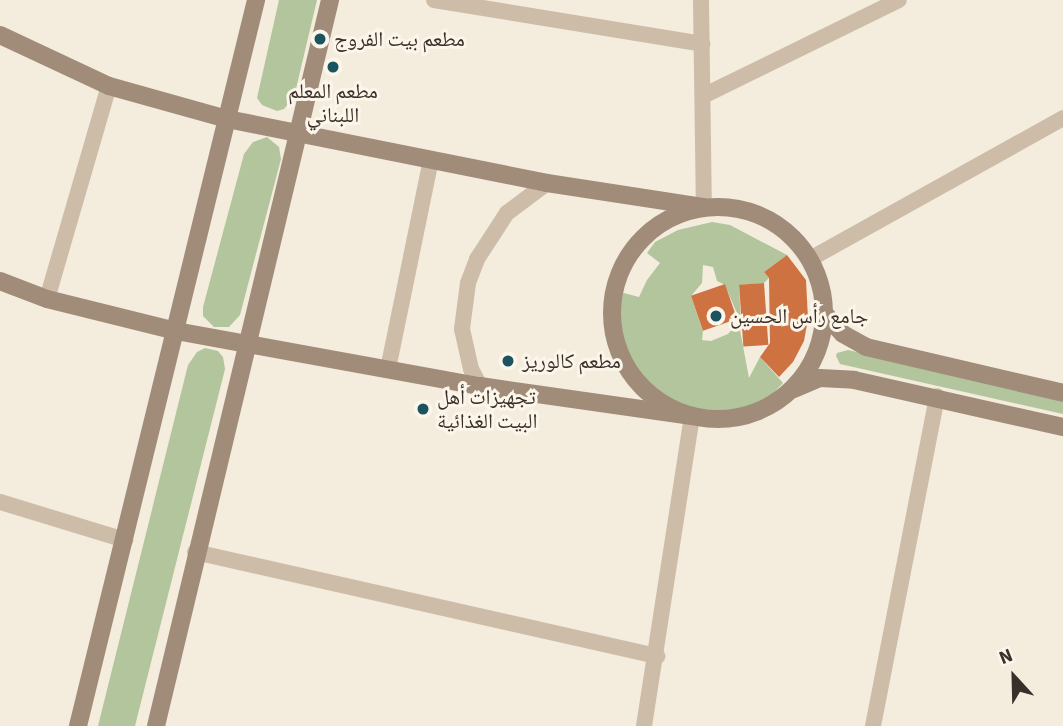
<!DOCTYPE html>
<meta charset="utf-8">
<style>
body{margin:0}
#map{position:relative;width:1063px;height:726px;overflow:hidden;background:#f4ecdd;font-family:"Source Sans 3","Noto Naskh Arabic",sans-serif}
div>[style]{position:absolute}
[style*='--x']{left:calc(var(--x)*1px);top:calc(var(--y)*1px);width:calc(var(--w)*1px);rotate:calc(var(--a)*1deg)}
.green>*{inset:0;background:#b3c59c}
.building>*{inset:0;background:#ce7242;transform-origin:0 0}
.street>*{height:16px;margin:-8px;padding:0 8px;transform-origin:8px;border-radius:8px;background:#cdbda8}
.secondary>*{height:18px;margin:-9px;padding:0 9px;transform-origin:9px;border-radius:9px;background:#a18c79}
.secondary>.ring{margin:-9px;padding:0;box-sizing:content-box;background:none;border:18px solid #a18c79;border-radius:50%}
.dots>*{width:19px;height:19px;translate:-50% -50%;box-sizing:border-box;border:4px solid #fbf5ea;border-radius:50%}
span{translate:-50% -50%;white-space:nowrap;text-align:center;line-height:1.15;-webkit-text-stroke:6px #fbf5ea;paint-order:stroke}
.poi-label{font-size:21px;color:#3a3029}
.left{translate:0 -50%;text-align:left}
.north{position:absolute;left:979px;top:642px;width:70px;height:70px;-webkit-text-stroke:5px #fbf5ea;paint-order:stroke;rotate:338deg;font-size:19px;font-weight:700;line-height:28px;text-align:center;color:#3a3029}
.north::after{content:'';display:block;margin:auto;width:24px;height:32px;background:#3a3029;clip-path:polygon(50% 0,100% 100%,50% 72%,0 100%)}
</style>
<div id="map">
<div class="green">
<div style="clip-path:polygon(279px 0,317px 0,294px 97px,284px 109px,277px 111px,262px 105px,257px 98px)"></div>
<div style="clip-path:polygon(267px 137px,279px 147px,281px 159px,240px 315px,229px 327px,214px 327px,203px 316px,203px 307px,244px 154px,253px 142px)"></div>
<div style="clip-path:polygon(712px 222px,730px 225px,787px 255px,764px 272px,769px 278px,764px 283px,739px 285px,741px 323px,725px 285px,717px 281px,713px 267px,703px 265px,702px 283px,691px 296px,703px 331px,702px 340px,711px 341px,728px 334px,736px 325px,740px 330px,749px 378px,760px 357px,783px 383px,769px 398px,750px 410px,711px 416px,666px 402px,640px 382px,621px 346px,616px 301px,620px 292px,639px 297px,647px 280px,660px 263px,647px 253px,655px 242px,678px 230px)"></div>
<div style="clip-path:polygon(205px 348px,218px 351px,223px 357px,225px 369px,135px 726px,98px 726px,188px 365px,197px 352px)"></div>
<div style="clip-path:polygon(848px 350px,1063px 399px,1063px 414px,840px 364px,836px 356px,837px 353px)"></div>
</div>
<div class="building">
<div style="clip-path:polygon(787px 255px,806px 280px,808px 319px,804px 341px,793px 362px,779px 377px,760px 357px,770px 343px,769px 278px,764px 272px)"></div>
<div style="left:764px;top:283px;width:62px;height:25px;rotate:86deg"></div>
<div style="left:725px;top:284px;width:37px;height:36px;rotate:71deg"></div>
</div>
<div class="street">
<div style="--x:434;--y:0;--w:272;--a:9.3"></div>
<div style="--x:701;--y:0;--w:207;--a:89.2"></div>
<div style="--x:703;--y:96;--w:218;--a:-26.1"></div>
<div style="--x:810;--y:259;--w:290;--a:-29.1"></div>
<div style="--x:47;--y:299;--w:222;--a:-73.8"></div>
<div style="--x:388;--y:369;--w:213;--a:-78.4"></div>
<div style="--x:480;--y:386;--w:19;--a:-118"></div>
<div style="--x:471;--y:369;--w:41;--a:-102.7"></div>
<div style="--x:462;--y:329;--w:46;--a:-82.6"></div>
<div style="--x:468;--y:283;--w:26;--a:-69"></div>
<div style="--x:477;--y:259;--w:55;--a:-56.9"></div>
<div style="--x:507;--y:213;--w:50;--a:-36.9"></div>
<div style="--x:0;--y:502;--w:131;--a:16.9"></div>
<div style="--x:195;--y:552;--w:474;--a:12.7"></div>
<div style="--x:644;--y:726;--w:314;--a:-81.2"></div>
<div style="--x:873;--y:726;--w:336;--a:-79"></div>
</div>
<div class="secondary">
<div style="--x:0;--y:35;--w:120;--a:25.1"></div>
<div style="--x:109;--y:86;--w:123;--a:15.6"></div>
<div style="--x:227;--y:119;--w:326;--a:11.3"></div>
<div style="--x:547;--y:183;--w:159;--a:8.7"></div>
<div class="ring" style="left:612px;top:207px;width:194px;height:194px"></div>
<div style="--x:0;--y:281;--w:50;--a:21"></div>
<div style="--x:47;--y:299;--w:133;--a:13.9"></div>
<div style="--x:176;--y:331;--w:309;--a:10.3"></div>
<div style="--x:480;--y:386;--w:214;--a:8.1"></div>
<div style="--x:824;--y:313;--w:28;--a:48"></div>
<div style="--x:843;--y:334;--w:26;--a:29"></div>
<div style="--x:866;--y:347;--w:202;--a:13.1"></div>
<div style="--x:794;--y:389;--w:28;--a:-23"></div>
<div style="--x:820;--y:378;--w:34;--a:3"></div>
<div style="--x:854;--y:380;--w:214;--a:12.7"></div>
<div style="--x:78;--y:726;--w:748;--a:-76.22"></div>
<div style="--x:156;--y:726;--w:747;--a:-76.52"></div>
</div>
<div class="dots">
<div style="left:320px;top:39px;background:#1b535e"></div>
<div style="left:333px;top:67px;background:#1b535e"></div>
<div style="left:716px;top:316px;background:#1b535e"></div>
<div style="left:508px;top:361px;background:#1b535e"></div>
<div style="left:423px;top:409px;background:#1b535e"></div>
</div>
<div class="poi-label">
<span class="left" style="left:334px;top:39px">مطعم بيت الفروج</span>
<span style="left:333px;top:103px">مطعم المعلم<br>اللبناني</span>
<span class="left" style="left:730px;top:316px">جامع رأس الحسين</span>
<span class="left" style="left:522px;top:361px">مطعم كالوريز</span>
<span class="left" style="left:437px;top:409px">تجهيزات أهل<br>البيت الغذائية</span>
</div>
<div class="north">N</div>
</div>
